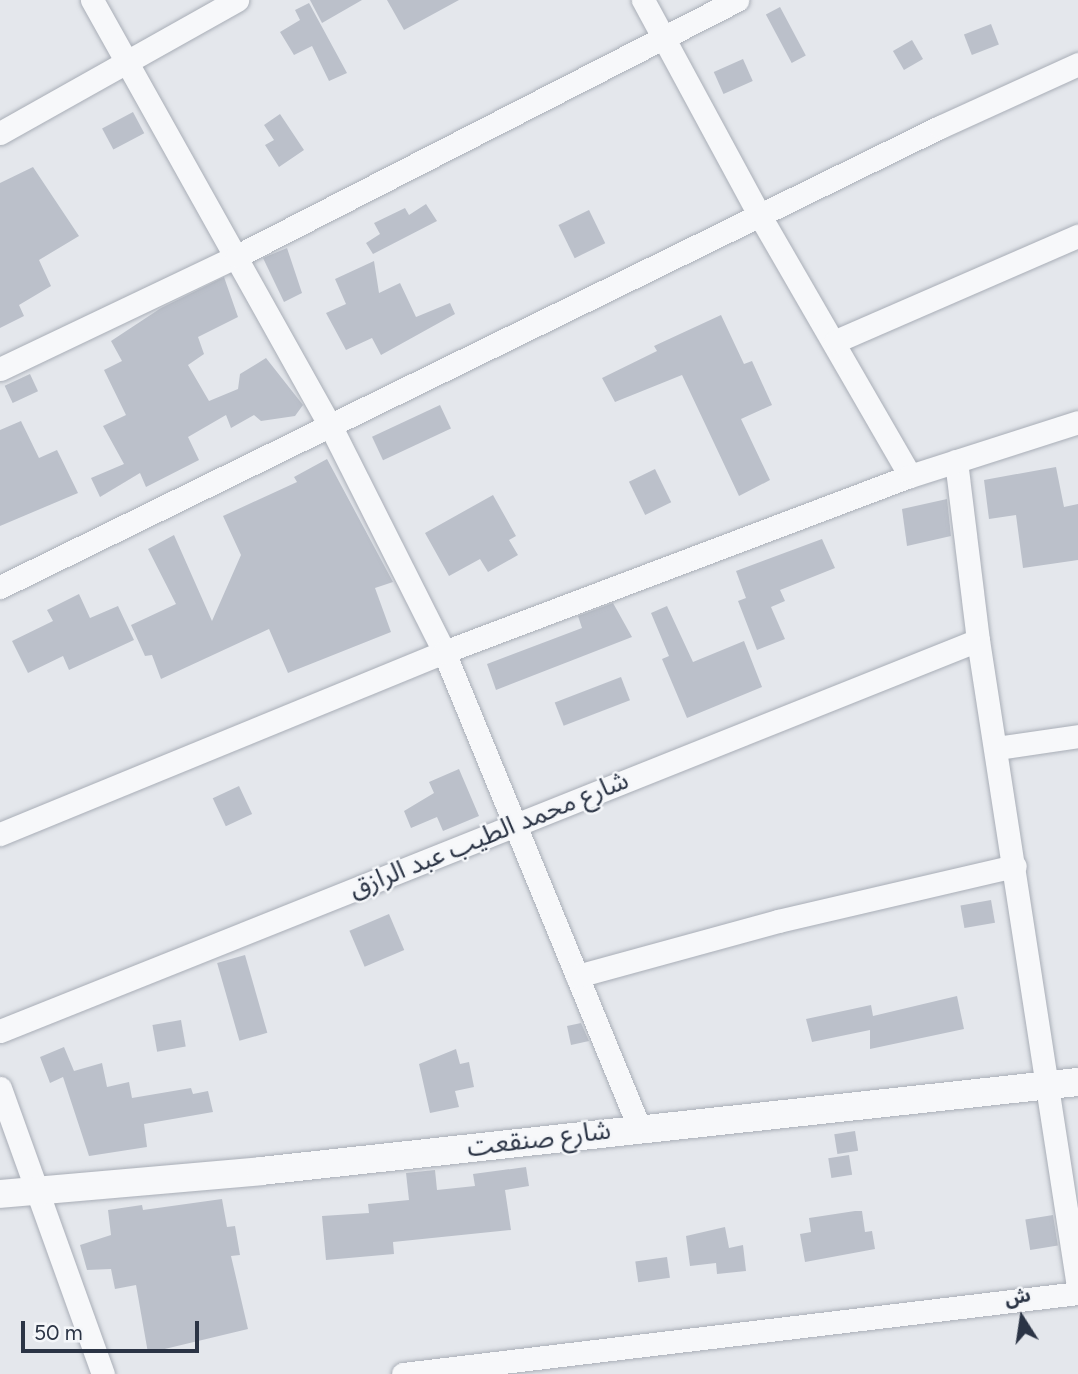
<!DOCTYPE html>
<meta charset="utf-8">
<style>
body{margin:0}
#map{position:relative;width:1078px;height:1374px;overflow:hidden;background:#e4e7ec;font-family:Figtree,"Noto Sans Arabic",sans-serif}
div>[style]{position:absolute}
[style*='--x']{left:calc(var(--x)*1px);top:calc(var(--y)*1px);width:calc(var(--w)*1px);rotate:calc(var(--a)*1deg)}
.building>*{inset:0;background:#bbc0ca;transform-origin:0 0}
.roads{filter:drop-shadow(0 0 2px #a9aeb7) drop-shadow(0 0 2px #a9aeb7)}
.minor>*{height:23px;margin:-11.5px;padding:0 11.5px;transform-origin:11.5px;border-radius:11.5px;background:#f7f8fa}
.tertiary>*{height:28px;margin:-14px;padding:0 14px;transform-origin:14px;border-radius:14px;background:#f7f8fa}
span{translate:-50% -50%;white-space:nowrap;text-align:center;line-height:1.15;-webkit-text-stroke:5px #f4f6f9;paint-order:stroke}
.street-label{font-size:26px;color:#2b3445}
.north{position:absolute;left:987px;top:1283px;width:70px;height:70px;-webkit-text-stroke:5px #f4f6f9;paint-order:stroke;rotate:348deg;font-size:19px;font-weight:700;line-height:28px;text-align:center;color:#2b3445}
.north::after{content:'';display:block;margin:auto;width:24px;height:32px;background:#2b3445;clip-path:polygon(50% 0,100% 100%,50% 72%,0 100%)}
.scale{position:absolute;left:21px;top:1321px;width:178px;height:32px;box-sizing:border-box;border:4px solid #2b3445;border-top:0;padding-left:9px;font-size:21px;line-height:24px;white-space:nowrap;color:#2b3445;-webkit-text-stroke:5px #f4f6f9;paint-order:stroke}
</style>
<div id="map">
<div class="building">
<div style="clip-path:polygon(310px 0,362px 0,322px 23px)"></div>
<div style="clip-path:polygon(387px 0,459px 0,404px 30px)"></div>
<div style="clip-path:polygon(309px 3px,347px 73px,329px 81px,312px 46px,294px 55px,280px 32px,300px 20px,295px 10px)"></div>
<div style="left:780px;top:7px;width:55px;height:16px;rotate:62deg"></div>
<div style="left:991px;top:24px;width:22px;height:29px;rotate:69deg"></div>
<div style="left:912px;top:40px;width:22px;height:22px;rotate:60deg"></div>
<div style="left:743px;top:59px;width:24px;height:32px;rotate:66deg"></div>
<div style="left:133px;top:112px;width:24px;height:35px;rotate:62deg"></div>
<div style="clip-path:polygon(280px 114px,304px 150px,279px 167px,265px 145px,274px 140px,264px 125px)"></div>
<div style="clip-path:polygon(33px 167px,79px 236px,39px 260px,51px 286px,19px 305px,24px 316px,0 328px,0 183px)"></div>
<div style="clip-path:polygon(426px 204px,437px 221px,373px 254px,366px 243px,380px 234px,374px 223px,405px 208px,409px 215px)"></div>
<div style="left:589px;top:210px;width:37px;height:34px;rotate:64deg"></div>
<div style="clip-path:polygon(287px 248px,302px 293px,284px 302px,263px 258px)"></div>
<div style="clip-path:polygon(374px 261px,379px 293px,400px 283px,416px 317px,450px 303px,455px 314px,381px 355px,372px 338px,346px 350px,326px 313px,346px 304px,335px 279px)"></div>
<div style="clip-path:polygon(224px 277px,238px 317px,198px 337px,204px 354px,188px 365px,209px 401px,238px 389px,240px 374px,266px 358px,303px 405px,295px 416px,261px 421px,254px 415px,231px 428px,226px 415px,188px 437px,199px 460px,146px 487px,140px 473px,100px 497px,91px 478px,124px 464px,103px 426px,126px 415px,104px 370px,122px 361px,111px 341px,161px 308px)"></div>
<div style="clip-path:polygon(721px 315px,744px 364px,752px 361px,772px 405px,741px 419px,770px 480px,739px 496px,682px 375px,615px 402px,602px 378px,657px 351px,654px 346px)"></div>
<div style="left:30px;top:374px;width:19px;height:28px;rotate:65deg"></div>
<div style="left:440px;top:405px;width:26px;height:75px;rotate:65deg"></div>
<div style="clip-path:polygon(21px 421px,39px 458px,57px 450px,78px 493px,0 526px,0 430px)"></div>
<div style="clip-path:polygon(327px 459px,393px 582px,375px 588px,391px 632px,288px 673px,269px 629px,161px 679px,152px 655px,145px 656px,131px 625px,176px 604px,148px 549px,174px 535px,212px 621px,241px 555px,223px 516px,297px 482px,294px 477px)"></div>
<div style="clip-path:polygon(1056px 467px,1064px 507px,1078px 504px,1078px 560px,1023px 568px,1016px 515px,989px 519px,984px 480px)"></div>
<div style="left:655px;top:469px;width:37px;height:29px;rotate:64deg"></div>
<div style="clip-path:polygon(493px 495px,516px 536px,509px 540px,518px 555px,488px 572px,480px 559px,449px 576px,425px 533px)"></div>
<div style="clip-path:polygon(947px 499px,951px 536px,907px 546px,902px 509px)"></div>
<div style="clip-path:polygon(822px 539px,835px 568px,780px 590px,785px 601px,771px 607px,785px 639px,757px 650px,738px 601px,746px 598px,736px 571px)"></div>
<div style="clip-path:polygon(79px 594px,90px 618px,118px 606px,134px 640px,69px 670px,63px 656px,28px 673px,12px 641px,53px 621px,47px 610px)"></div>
<div style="clip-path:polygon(613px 603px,632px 637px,496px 690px,487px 664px,582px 628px,578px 616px)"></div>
<div style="clip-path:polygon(667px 606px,693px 662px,744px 641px,762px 687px,687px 718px,662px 659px,669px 656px,651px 613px)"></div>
<div style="left:621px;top:677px;width:25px;height:71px;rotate:69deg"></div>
<div style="clip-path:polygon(459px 769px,479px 816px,443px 831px,437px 817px,411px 828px,404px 811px,434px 793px,429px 782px)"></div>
<div style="left:239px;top:786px;width:31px;height:29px;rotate:65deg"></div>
<div style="left:991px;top:900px;width:23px;height:31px;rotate:80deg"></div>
<div style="left:389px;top:914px;width:39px;height:43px;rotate:67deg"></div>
<div style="left:245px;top:955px;width:81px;height:29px;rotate:74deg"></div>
<div style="clip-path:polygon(957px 996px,964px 1029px,870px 1049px,870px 1030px,812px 1042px,806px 1019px,871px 1005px,873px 1016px)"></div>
<div style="left:181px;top:1020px;width:27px;height:29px;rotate:80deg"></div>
<div style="clip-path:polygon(581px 1023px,589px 1041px,571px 1045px,567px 1026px)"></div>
<div style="clip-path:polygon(64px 1047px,74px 1071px,102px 1063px,107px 1087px,129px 1082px,132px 1098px,191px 1088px,193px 1094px,208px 1091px,213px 1112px,144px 1124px,147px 1147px,89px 1156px,63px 1077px,50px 1083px,40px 1057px)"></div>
<div style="clip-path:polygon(456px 1049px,460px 1064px,469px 1062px,474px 1087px,455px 1091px,459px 1107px,430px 1113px,419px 1064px)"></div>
<div style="left:855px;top:1131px;width:20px;height:21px;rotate:81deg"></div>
<div style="left:849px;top:1155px;width:20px;height:21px;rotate:81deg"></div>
<div style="clip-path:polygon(526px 1167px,529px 1186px,505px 1190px,511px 1230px,393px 1242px,394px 1254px,326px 1260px,322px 1216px,369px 1213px,368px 1204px,409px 1200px,406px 1173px,435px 1170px,437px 1190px,475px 1186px,473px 1174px)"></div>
<div style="clip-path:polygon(222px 1199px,227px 1227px,235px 1226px,240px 1255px,231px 1256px,248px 1329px,148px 1353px,136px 1285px,115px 1289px,111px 1269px,87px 1270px,80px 1245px,111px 1235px,108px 1210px,142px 1205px,143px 1210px)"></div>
<div style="clip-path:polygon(855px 1211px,862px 1211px,865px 1232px,872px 1231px,875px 1249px,805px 1262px,800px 1234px,811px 1232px,809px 1218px)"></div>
<div style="left:1053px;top:1215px;width:31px;height:28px;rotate:81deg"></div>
<div style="clip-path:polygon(725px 1227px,729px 1248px,743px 1245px,746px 1271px,717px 1274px,716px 1263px,690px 1266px,686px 1236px)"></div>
<div style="left:667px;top:1257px;width:21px;height:32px;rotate:82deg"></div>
</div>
<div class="roads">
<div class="minor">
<div style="--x:92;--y:0;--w:489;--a:60.8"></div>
<div style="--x:331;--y:427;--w:252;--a:63.3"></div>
<div style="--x:444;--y:652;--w:513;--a:67.68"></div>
<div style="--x:643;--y:0;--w:246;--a:61.6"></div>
<div style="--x:760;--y:216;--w:300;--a:60"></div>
<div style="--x:0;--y:133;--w:272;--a:-29.3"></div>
<div style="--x:836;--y:341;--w:264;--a:-23.5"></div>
<div style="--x:0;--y:369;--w:263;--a:-25.5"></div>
<div style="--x:237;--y:256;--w:562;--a:-27.11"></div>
<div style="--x:956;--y:461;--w:180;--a:83"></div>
<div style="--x:978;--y:640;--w:655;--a:81.21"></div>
<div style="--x:0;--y:587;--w:1047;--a:-26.08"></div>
<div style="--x:940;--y:127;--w:152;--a:-24.5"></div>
<div style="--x:997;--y:748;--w:82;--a:-8.4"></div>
<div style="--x:0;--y:834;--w:480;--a:-22.3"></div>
<div style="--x:444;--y:652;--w:498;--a:-20.7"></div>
<div style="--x:910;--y:476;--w:176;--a:-17.8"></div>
<div style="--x:577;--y:976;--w:208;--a:-15.3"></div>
<div style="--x:778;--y:921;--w:243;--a:-13.1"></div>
<div style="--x:0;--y:1031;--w:1053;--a:-21.79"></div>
<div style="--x:0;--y:1088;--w:304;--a:70.2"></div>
<div style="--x:403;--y:1374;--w:680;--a:-6.84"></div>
</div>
<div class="tertiary">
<div style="--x:0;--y:1194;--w:262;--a:-5"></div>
<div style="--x:261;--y:1171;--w:822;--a:-6.22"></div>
</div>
</div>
<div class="street-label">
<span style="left:489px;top:835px;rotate:-22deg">شارع محمد الطيب عبد الرازق</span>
<span style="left:539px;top:1139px;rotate:-7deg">شارع صنقعت</span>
</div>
<div class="north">ش</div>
<div class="scale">50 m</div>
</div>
